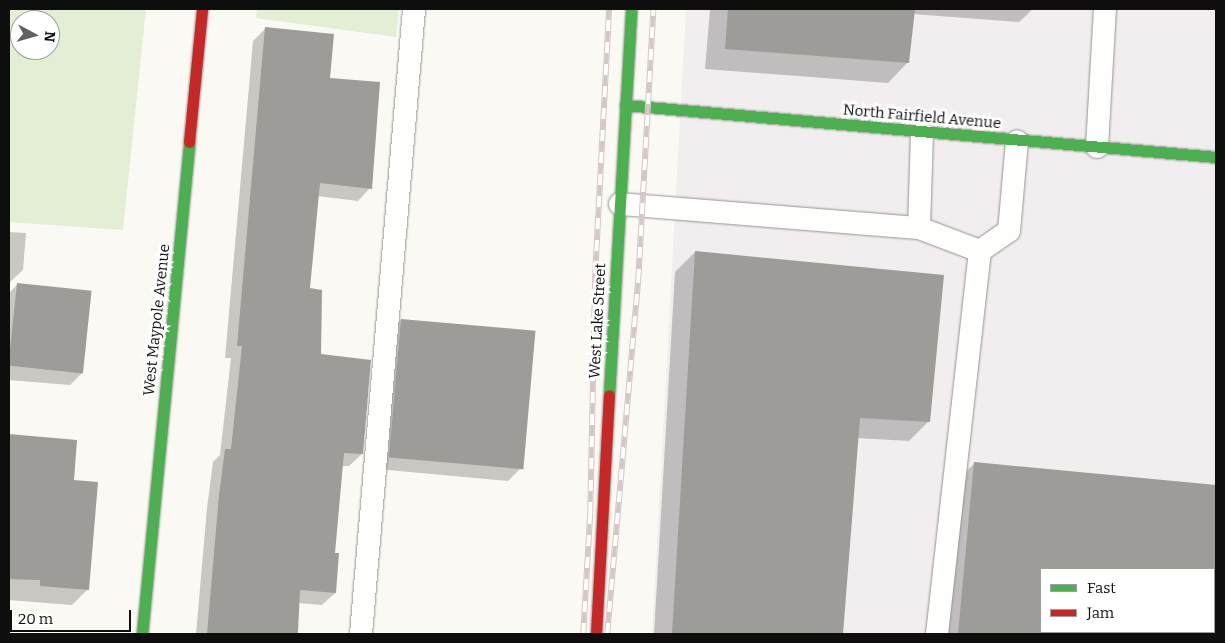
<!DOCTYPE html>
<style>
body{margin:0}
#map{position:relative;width:1225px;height:643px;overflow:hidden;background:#faf9f3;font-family:Bitter,serif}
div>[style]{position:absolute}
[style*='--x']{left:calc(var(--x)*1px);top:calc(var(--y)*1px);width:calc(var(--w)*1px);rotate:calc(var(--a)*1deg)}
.industrial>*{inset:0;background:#f2edef}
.green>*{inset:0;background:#e3eed5}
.shadow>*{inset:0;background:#0003}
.building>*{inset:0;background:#9e9c98;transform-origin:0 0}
.roads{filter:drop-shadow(0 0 1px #949491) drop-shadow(0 0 1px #949491)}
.lane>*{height:22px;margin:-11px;padding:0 11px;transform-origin:11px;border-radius:11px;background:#fefefd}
.fast>*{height:11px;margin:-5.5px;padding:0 5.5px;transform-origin:5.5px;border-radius:5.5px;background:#4caf50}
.jam>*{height:11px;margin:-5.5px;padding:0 5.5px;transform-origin:5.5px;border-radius:5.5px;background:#c62828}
.rail>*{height:5.5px;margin-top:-2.75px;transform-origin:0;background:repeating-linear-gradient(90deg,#fff 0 11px,#d5c7c7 0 22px);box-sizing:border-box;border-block:1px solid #d5c7c7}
span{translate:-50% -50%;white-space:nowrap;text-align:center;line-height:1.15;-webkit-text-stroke:5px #fff;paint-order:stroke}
.street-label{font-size:15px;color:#0e0e0e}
.frame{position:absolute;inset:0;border:10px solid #0e0e0e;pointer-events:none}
.legend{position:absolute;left:1040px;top:568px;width:175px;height:65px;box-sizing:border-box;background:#fff;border:1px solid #9f9f9f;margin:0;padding:6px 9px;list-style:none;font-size:15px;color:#0e0e0e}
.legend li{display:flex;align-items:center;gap:10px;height:25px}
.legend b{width:25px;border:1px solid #9f9f9f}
.north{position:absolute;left:10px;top:10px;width:50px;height:50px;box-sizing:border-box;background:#fff;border:1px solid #9f9f9f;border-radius:50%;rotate:96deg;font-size:14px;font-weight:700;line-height:20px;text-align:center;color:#0e0e0e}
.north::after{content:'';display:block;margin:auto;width:18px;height:22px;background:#61605e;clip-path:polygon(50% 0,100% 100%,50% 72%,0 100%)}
.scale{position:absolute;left:10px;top:610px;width:121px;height:22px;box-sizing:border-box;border:2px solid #0e0e0e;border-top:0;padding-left:6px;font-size:15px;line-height:18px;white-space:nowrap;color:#0e0e0e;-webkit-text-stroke:4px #fff;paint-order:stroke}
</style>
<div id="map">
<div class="industrial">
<div style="clip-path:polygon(evenodd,686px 9px,1216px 9px,1216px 634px,652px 634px,686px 9px,1041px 569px,1214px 569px,1214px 632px,1041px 632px,1041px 569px)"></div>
</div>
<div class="green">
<div style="clip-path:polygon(evenodd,9px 9px,146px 9px,123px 230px,9px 222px,9px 9px,20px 20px,50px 20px,50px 50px,20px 50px,20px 20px)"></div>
<div style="clip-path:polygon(257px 9px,399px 9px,396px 37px,256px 18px)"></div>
</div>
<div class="shadow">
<div style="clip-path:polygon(710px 9px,1033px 9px,1019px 22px,913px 14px,908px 62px,888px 83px,705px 69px)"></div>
<div style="clip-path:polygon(265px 29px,328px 79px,370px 188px,358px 201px,317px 196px,309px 289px,320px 355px,362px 454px,349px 466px,341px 466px,334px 554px,335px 593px,322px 605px,298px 603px,295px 634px,196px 634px,207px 508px,213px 462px,220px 455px,231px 358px,225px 358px,253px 41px)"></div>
<div style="clip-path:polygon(9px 232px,26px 233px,23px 270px,10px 282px)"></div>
<div style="clip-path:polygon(695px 252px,929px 421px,909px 441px,857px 438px,841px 634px,654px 634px,675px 272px)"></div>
<div style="clip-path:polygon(18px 284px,83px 372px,70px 385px,9px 380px,9px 293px)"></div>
<div style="clip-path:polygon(401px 320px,521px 468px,508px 481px,377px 469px,389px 333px)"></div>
<div style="clip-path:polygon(9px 435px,76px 441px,72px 481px,88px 589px,72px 605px,9px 600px)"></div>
<div style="clip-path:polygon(evenodd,975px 463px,1216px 486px,1216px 634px,941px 634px,955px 482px,975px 463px,1041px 569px,1214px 569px,1214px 632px,1041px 632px,1041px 569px)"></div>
</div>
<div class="building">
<div style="clip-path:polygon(728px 9px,915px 9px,909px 63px,725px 49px)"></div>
<div style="clip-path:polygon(265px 27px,334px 34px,330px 78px,380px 82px,372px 189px,320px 183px,310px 288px,322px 290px,321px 354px,371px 360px,363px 454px,344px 453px,335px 553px,339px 553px,336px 593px,300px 590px,298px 633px,207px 634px,219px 495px,225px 449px,231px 449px,242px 346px,237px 346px)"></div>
<div style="clip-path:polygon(695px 251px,944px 275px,930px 422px,860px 418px,843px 634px,672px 634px)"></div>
<div style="left:17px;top:283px;width:75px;height:83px;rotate:6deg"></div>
<div style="left:401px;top:319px;width:135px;height:139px;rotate:5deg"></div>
<div style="clip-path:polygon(9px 434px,77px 440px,74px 480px,98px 482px,89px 590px,40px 586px,40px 580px,9px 579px)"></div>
<div style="clip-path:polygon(974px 462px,1216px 485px,1216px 569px,1041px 569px,1041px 634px,958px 634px)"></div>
</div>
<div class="roads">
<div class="lane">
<div style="--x:922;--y:133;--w:95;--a:91.8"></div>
<div style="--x:919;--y:228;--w:65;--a:20.7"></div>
<div style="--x:980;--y:251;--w:35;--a:-35"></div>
<div style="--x:1009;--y:231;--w:90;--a:-84.9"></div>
<div style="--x:1097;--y:147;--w:138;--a:-86.7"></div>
<div style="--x:620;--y:204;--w:300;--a:4.6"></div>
<div style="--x:361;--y:634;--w:627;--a:-85.15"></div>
<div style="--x:937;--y:634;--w:385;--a:-83.6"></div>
</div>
<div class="fast">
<div style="--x:625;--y:105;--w:593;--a:5.03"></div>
<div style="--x:609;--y:395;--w:387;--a:-86.7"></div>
<div style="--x:142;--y:634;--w:494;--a:-84.5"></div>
</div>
<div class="jam">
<div style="--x:189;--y:142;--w:134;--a:-84.4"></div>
<div style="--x:596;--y:634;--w:239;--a:-86.9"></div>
</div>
</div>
<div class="rail">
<div style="--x:583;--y:634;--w:121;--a:-86.7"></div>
<div style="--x:590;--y:513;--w:240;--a:-88.8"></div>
<div style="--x:595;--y:273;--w:264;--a:-87"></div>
<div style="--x:607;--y:634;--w:355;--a:-85"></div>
<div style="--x:638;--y:280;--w:271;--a:-86.8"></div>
</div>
<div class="street-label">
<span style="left:922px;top:117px;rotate:5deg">North Fairfield Avenue</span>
<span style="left:157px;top:320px;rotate:-84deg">West Maypole Avenue</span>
<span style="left:598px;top:321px;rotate:-87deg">West Lake Street</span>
</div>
<div class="frame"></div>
<ul class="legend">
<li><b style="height:6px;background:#4caf50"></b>Fast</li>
<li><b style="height:6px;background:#c62828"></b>Jam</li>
</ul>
<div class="north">N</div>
<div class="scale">20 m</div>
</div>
